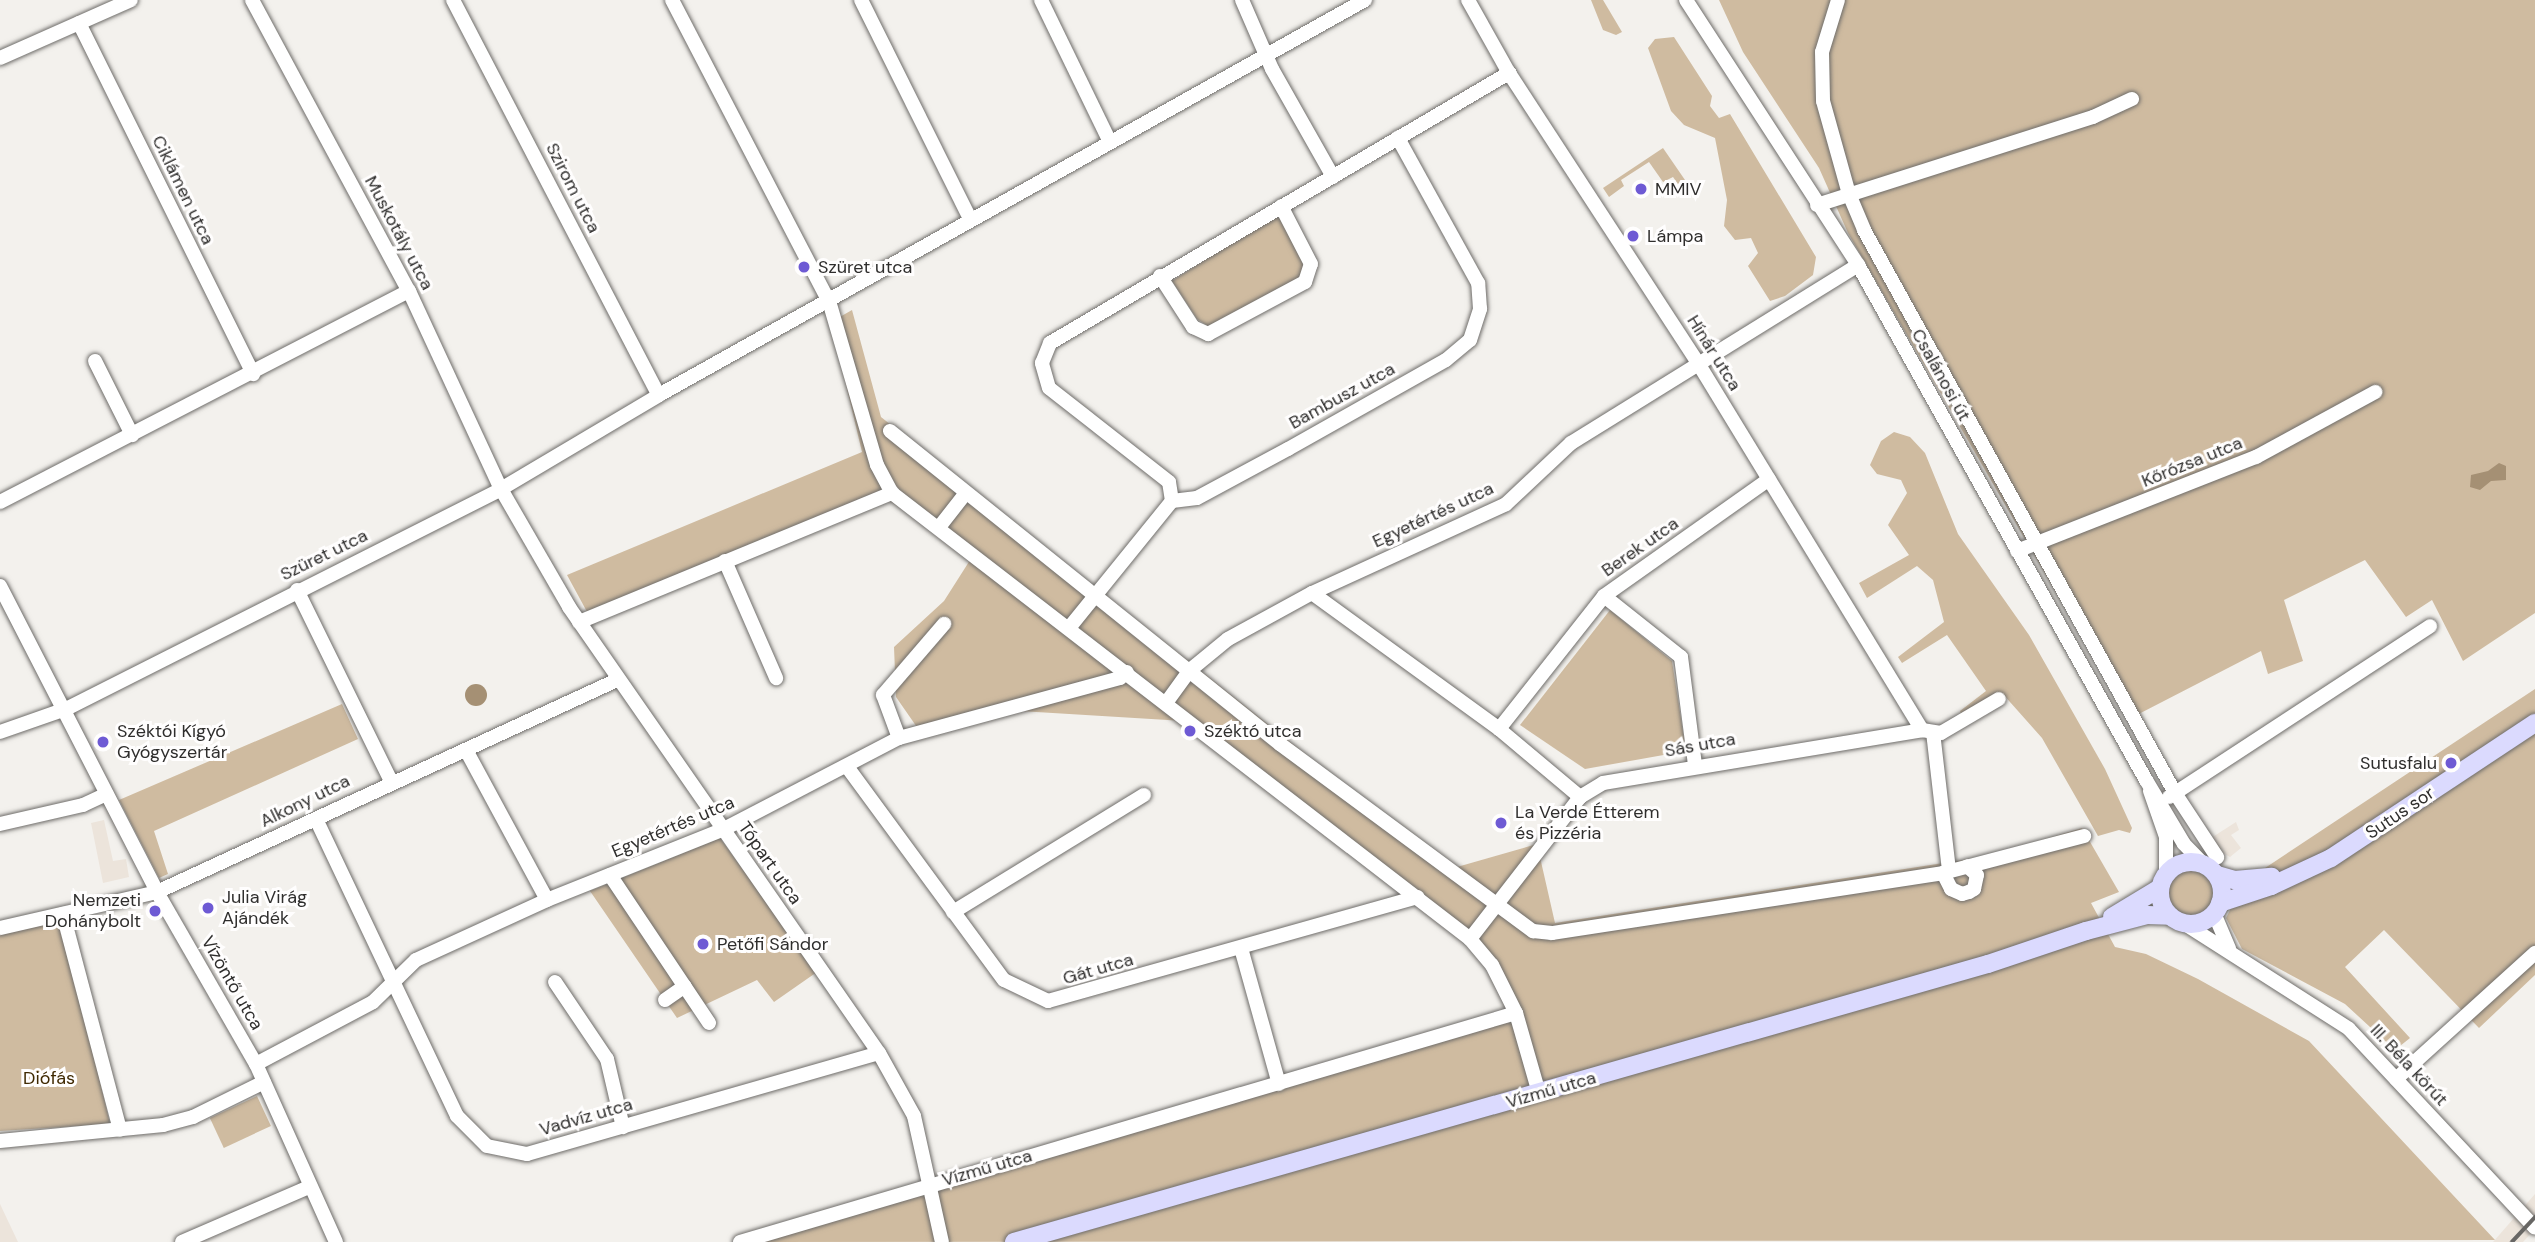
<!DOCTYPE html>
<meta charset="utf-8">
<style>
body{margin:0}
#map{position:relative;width:2535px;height:1242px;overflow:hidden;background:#f3f1ed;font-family:"DM Sans",sans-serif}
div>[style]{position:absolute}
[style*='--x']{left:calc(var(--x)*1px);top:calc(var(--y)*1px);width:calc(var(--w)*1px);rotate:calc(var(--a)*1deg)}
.built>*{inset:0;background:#ece4db}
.green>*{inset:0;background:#cfbba0;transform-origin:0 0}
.round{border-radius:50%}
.water>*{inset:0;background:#a59074}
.roads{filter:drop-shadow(0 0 2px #6e6c69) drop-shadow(0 0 2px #6e6c69)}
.minor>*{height:14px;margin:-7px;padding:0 7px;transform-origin:7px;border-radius:7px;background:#fff}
.major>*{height:18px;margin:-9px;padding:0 9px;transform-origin:9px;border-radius:9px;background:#dbdafe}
.major>.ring{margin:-9px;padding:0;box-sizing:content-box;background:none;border:18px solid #dbdafe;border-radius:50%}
.rail>*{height:3.5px;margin:-1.75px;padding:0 1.75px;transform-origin:1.75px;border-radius:1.75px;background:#676664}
.dots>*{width:19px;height:19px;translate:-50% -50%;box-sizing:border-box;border:4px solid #fffefe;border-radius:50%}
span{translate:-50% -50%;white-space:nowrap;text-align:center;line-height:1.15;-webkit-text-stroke:6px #fffefe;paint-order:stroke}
.street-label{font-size:18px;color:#2f2e2d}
.poi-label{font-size:18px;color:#2f2e2d}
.left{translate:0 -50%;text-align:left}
.right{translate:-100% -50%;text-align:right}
.park-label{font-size:18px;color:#3f2902}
</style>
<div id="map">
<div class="built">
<div style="clip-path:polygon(104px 820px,113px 861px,126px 859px,129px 877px,103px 883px,91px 823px)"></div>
<div style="clip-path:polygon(2236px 822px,2239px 830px,2231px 835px,2241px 848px,2230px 857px,2219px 851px,2211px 838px)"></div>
<div style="clip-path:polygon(2535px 1194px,2535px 1229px,2523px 1242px,2493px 1242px)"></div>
<div style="clip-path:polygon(0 1204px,18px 1242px,0 1242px)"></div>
</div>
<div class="green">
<div style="clip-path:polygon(1591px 0,1603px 0,1622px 32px,1616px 35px,1603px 30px)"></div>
<div style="clip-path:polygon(1719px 0,2535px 0,2535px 613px,2463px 661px,2432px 600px,2406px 617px,2365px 560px,2284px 600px,2303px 661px,2268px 674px,2261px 651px,2129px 719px,1848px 233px,1819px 168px,1743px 52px)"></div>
<div style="clip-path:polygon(1674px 37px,1712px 96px,1710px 106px,1719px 118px,1730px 114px,1816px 257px,1813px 275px,1785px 296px,1770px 301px,1748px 266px,1758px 253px,1751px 238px,1735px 240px,1724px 226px,1727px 200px,1715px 138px,1684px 125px,1671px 111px,1648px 48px,1655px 39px)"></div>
<div style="clip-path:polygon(1663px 148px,1685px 180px,1678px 184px,1673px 177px,1663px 182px,1649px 162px,1621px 180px,1624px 186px,1609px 197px,1603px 188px)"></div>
<div style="clip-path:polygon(1281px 217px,1305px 262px,1302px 276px,1211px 328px,1197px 319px,1172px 281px,1266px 221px)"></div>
<div style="clip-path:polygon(852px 310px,881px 417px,1450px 869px,1537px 844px,1555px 923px,1989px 856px,2082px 828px,2119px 892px,2091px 903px,2115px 947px,2146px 954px,2198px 979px,2309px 1041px,2495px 1240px,759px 1242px,1514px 1020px,1491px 972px,1470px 944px,1184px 721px,1020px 711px,921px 733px,896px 697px,894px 647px,944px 601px,972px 557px,890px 501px,592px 621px,567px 575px,862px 452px,831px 322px)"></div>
<div style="clip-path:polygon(1894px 432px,1910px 437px,1925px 453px,1958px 534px,2029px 635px,2105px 769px,2132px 828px,2130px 833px,2119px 830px,2098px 836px,2042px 738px,2002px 693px,1962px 717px,1960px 711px,1986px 691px,1947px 635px,1902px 663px,1898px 657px,1944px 622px,1933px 580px,1917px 566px,1867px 598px,1859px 583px,1909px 555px,1888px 525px,1907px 493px,1901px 480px,1877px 474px,1870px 465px,1881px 441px)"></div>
<div style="clip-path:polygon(1610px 610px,1672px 661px,1686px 751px,1585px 769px,1520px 725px)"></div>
<div style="clip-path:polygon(2535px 689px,2535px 975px,2479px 1028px,2384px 930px,2345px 967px,2410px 1038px,2395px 1050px,2345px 1004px,2242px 949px,2226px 918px,2234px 902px,2279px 882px,2265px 868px)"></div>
<div style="clip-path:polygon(342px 704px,358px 739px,154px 831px,168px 874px,159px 878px,119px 800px)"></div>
<div style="clip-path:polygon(720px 838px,817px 972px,774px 1002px,757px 980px,677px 1018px,590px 891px)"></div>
<div class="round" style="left:2167px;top:869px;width:48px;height:48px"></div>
<div style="clip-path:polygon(62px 918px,110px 1124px,0 1131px,0 933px)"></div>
<div style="left:257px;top:1096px;width:33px;height:52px;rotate:65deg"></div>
</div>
<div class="water">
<div style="clip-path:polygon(2499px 463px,2506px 466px,2506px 480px,2491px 481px,2480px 490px,2470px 487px,2471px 475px,2488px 471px)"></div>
<div class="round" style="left:465px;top:684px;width:22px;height:22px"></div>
</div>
<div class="roads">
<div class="minor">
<div style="--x:252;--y:0;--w:331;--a:61.7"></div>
<div style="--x:409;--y:291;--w:218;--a:65.1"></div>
<div style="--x:501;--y:489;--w:136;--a:60"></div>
<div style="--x:569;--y:607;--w:543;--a:55.2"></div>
<div style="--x:879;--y:1053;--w:72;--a:60.9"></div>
<div style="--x:914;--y:1116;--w:129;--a:77.5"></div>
<div style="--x:453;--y:0;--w:445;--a:62.5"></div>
<div style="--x:672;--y:0;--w:339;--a:62.5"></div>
<div style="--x:829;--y:301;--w:171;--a:73.7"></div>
<div style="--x:877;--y:465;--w:32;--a:62"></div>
<div style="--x:892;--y:493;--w:730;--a:37.65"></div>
<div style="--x:1470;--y:939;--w:34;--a:50"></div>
<div style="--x:1492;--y:965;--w:54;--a:63.4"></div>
<div style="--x:1516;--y:1013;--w:83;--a:74"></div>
<div style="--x:861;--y:0;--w:245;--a:63.5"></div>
<div style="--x:1041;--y:0;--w:158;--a:64.1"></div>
<div style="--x:1242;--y:0;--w:75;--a:66.5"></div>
<div style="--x:1272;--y:69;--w:124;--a:60.5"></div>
<div style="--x:1468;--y:0;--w:84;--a:60.7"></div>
<div style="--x:1509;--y:73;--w:346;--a:56.9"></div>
<div style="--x:1698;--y:363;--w:430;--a:58.6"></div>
<div style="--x:1686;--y:0;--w:316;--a:57"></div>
<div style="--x:1858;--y:265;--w:590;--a:60.79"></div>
<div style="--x:2146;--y:780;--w:74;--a:59.3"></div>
<div style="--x:2184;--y:844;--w:28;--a:46"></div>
<div style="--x:1838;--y:0;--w:54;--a:107.1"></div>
<div style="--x:1822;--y:52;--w:49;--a:88.8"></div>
<div style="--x:1823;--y:101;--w:97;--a:74.4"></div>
<div style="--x:1849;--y:194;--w:39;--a:67"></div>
<div style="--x:1864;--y:230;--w:643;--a:61.08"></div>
<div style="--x:2175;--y:793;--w:77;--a:56.7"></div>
<div style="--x:79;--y:23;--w:392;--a:63.6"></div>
<div style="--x:0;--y:58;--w:143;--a:-23.9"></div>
<div style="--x:1817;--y:205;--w:290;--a:-17.7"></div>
<div style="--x:2093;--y:117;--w:43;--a:-24.8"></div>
<div style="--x:1160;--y:276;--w:61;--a:57.1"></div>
<div style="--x:1193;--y:327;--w:17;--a:25"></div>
<div style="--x:1208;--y:334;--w:110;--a:-28.2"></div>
<div style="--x:1305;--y:282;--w:19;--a:-72"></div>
<div style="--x:1311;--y:264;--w:65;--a:-117.3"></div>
<div style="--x:95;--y:361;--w:83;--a:63.4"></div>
<div style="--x:890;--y:431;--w:500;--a:38.75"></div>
<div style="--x:1280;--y:744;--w:315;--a:36.5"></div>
<div style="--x:1533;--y:931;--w:19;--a:6"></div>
<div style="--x:1552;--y:933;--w:396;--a:-8.7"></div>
<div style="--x:1943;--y:873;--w:146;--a:-14.7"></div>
<div style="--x:1172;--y:501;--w:19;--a:-99"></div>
<div style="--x:1169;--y:482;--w:152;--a:-141.9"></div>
<div style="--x:1049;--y:388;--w:26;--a:-106"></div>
<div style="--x:1042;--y:363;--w:22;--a:-68"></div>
<div style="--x:1050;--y:343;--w:533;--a:-30.47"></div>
<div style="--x:0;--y:502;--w:460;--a:-27.3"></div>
<div style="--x:940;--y:526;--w:41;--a:-52"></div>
<div style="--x:2017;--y:551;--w:257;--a:-21.5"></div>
<div style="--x:2256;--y:457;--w:136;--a:-28.6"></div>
<div style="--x:725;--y:561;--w:128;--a:66.4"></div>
<div style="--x:0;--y:586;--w:344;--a:62.8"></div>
<div style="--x:157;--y:892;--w:198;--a:60.1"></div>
<div style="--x:256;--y:1064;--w:195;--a:65.8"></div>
<div style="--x:297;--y:590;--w:213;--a:63.8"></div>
<div style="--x:1312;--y:593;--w:231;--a:36"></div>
<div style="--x:1499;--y:729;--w:106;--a:40"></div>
<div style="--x:1604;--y:596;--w:98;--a:38.4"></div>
<div style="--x:1681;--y:657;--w:109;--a:82.6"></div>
<div style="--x:579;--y:622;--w:339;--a:-22.4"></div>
<div style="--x:1069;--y:628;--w:164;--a:-51"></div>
<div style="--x:1172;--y:501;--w:25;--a:-7"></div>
<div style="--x:1197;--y:498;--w:103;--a:-28.3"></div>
<div style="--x:1288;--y:449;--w:181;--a:-29.4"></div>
<div style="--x:1446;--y:360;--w:31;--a:-40"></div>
<div style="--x:1470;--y:340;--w:33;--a:-72"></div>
<div style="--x:1480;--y:309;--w:26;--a:-94"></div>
<div style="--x:1478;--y:283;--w:166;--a:-118.9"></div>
<div style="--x:1166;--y:703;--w:39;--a:-54"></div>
<div style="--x:1189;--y:671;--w:50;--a:-39.4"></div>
<div style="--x:1228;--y:639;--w:96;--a:-28.7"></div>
<div style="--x:1312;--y:593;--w:213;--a:-24.6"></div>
<div style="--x:1506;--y:504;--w:89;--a:-43.2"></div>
<div style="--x:1571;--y:443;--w:338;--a:-31.8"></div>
<div style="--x:1499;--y:729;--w:169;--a:-51.7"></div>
<div style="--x:1604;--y:596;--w:202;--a:-35.3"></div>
<div style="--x:0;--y:732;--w:70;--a:-19.2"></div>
<div style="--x:66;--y:709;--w:487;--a:-26.8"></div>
<div style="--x:501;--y:489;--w:184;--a:-30.7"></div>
<div style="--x:659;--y:395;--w:809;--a:-29.23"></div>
<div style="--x:1933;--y:732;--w:140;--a:83.4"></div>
<div style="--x:899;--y:738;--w:46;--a:-110.4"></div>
<div style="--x:883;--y:695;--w:94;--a:-49.3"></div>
<div style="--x:466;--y:750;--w:170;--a:61.6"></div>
<div style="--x:848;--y:768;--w:263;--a:53.7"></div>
<div style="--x:1004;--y:980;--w:49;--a:25.5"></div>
<div style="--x:1048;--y:1001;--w:384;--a:-15.7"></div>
<div style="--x:2150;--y:791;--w:49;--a:70.8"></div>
<div style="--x:2166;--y:837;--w:36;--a:90"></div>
<div style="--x:2169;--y:797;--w:312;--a:-33.2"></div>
<div style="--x:316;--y:819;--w:329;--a:64.6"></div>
<div style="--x:457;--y:1116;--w:42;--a:45"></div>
<div style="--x:487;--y:1146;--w:41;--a:11.3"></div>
<div style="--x:527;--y:1154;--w:366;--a:-16"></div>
<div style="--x:0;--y:824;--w:85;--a:-12.9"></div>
<div style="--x:83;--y:805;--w:26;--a:-25"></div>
<div style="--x:1943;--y:873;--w:18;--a:63"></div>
<div style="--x:1951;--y:889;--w:12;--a:24"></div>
<div style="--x:1962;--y:894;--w:7;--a:-16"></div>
<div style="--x:1969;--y:892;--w:6;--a:-31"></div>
<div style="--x:1974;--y:889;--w:14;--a:-78"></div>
<div style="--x:1977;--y:875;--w:13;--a:-138"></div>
<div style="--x:610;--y:875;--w:178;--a:56.2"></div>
<div style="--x:953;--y:912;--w:224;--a:-31.5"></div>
<div style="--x:2214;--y:913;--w:39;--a:67"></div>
<div style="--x:63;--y:914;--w:223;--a:75.2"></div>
<div style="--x:2182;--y:922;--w:198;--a:32.6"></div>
<div style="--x:2349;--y:1029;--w:272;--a:46.9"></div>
<div style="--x:0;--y:928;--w:161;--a:-12.9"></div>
<div style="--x:157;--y:892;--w:507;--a:-24.74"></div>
<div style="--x:1470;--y:939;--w:180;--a:-52.2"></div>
<div style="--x:1580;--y:797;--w:27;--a:-31"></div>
<div style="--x:1603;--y:783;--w:323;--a:-9.4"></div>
<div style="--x:1922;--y:730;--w:19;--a:9"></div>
<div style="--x:1941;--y:733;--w:67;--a:-30.4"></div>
<div style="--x:1241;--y:948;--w:141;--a:74.4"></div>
<div style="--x:555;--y:982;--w:93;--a:56"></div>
<div style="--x:607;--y:1059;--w:70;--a:76.8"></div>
<div style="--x:665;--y:1000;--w:24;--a:-35"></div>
<div style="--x:256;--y:1064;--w:132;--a:-27.9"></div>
<div style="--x:373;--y:1002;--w:60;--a:-44.3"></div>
<div style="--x:416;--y:960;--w:144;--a:-24.6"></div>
<div style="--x:547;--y:900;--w:188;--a:-21.8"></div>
<div style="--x:722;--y:830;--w:199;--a:-27.5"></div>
<div style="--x:899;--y:738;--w:229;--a:-15.2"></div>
<div style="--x:1120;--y:678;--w:9;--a:-41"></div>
<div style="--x:2396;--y:1079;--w:188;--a:-42.2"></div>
<div style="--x:0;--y:1141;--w:164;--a:-5.6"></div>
<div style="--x:163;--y:1125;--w:31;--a:-15"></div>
<div style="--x:193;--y:1117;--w:79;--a:-26.2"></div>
<div style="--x:182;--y:1242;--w:138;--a:-23.4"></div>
<div style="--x:740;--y:1242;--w:809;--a:-16.44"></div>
</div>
<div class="major">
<div class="ring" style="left:2160px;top:862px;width:44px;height:44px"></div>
<div style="--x:2217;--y:875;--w:19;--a:16"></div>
<div style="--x:2235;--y:880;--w:37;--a:-5"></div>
<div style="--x:2220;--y:903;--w:54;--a:-18.4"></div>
<div style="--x:2271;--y:886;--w:66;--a:-25"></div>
<div style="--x:2331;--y:858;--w:245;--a:-33.5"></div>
<div style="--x:2112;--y:917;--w:56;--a:-31.1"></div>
<div style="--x:1014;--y:1242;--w:1013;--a:-15.93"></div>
<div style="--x:1988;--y:964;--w:103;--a:-18.6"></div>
<div style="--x:2086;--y:931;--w:63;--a:-14.7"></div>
<div style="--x:2147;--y:915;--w:23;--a:2"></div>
</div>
</div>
<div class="rail">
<div style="--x:2512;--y:1242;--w:34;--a:-47"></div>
</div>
<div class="dots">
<div style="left:1641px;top:189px;background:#6e5ad4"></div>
<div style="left:1633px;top:236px;background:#6e5ad4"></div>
<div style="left:804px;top:267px;background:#6e5ad4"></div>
<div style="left:1190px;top:731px;background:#6e5ad4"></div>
<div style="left:103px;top:742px;background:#6e5ad4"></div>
<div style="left:2451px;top:763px;background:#6e5ad4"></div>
<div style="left:1501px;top:823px;background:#6e5ad4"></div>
<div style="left:208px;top:908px;background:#6e5ad4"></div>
<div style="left:155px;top:911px;background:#6e5ad4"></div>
<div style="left:703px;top:944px;background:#6e5ad4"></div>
</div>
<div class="street-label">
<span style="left:573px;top:188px;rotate:63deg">Szirom utca</span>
<span style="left:183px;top:190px;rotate:64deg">Ciklámen utca</span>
<span style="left:399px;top:233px;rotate:62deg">Muskotály utca</span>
<span style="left:1714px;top:353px;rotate:58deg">Hínár utca</span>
<span style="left:1941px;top:375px;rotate:61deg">Csalánosi út</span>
<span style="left:1342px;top:396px;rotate:-29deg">Bambusz utca</span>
<span style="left:2192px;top:462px;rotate:-22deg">Kőrózsa utca</span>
<span style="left:1433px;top:515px;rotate:-25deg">Egyetértés utca</span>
<span style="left:1640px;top:547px;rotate:-35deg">Berek utca</span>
<span style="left:324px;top:555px;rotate:-26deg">Szüret utca</span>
<span style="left:1700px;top:745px;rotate:-10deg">Sás utca</span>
<span style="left:305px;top:801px;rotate:-26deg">Alkony utca</span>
<span style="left:2400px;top:813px;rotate:-34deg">Sutus sor</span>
<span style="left:673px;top:827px;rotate:-23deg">Egyetértés utca</span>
<span style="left:770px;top:863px;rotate:55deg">Tópart utca</span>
<span style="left:1098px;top:969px;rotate:-16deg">Gát utca</span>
<span style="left:232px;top:983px;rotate:60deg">Vízöntő utca</span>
<span style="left:2409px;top:1065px;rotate:47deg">III. Béla körút</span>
<span style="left:1551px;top:1090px;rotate:-16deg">Vízmű utca</span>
<span style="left:586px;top:1117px;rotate:-16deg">Vadvíz utca</span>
<span style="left:987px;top:1168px;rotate:-16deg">Vízmű utca</span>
</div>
<div class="poi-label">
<span class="left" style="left:1655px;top:189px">MMIV</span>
<span class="left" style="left:1647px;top:236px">Lámpa</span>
<span class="left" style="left:818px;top:267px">Szüret utca</span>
<span class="left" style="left:1204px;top:731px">Széktó utca</span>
<span class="left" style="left:117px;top:742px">Széktói Kígyó<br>Gyógyszertár</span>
<span class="right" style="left:2437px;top:763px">Sutusfalu</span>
<span class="left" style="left:1515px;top:823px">La Verde Étterem<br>és Pizzéria</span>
<span class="left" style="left:222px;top:908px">Julia Virág<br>Ajándék</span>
<span class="right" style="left:141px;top:911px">Nemzeti<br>Dohánybolt</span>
<span class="left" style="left:717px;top:944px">Petőfi Sándor</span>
</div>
<div class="park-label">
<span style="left:49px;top:1078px">Diófás</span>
</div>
</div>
